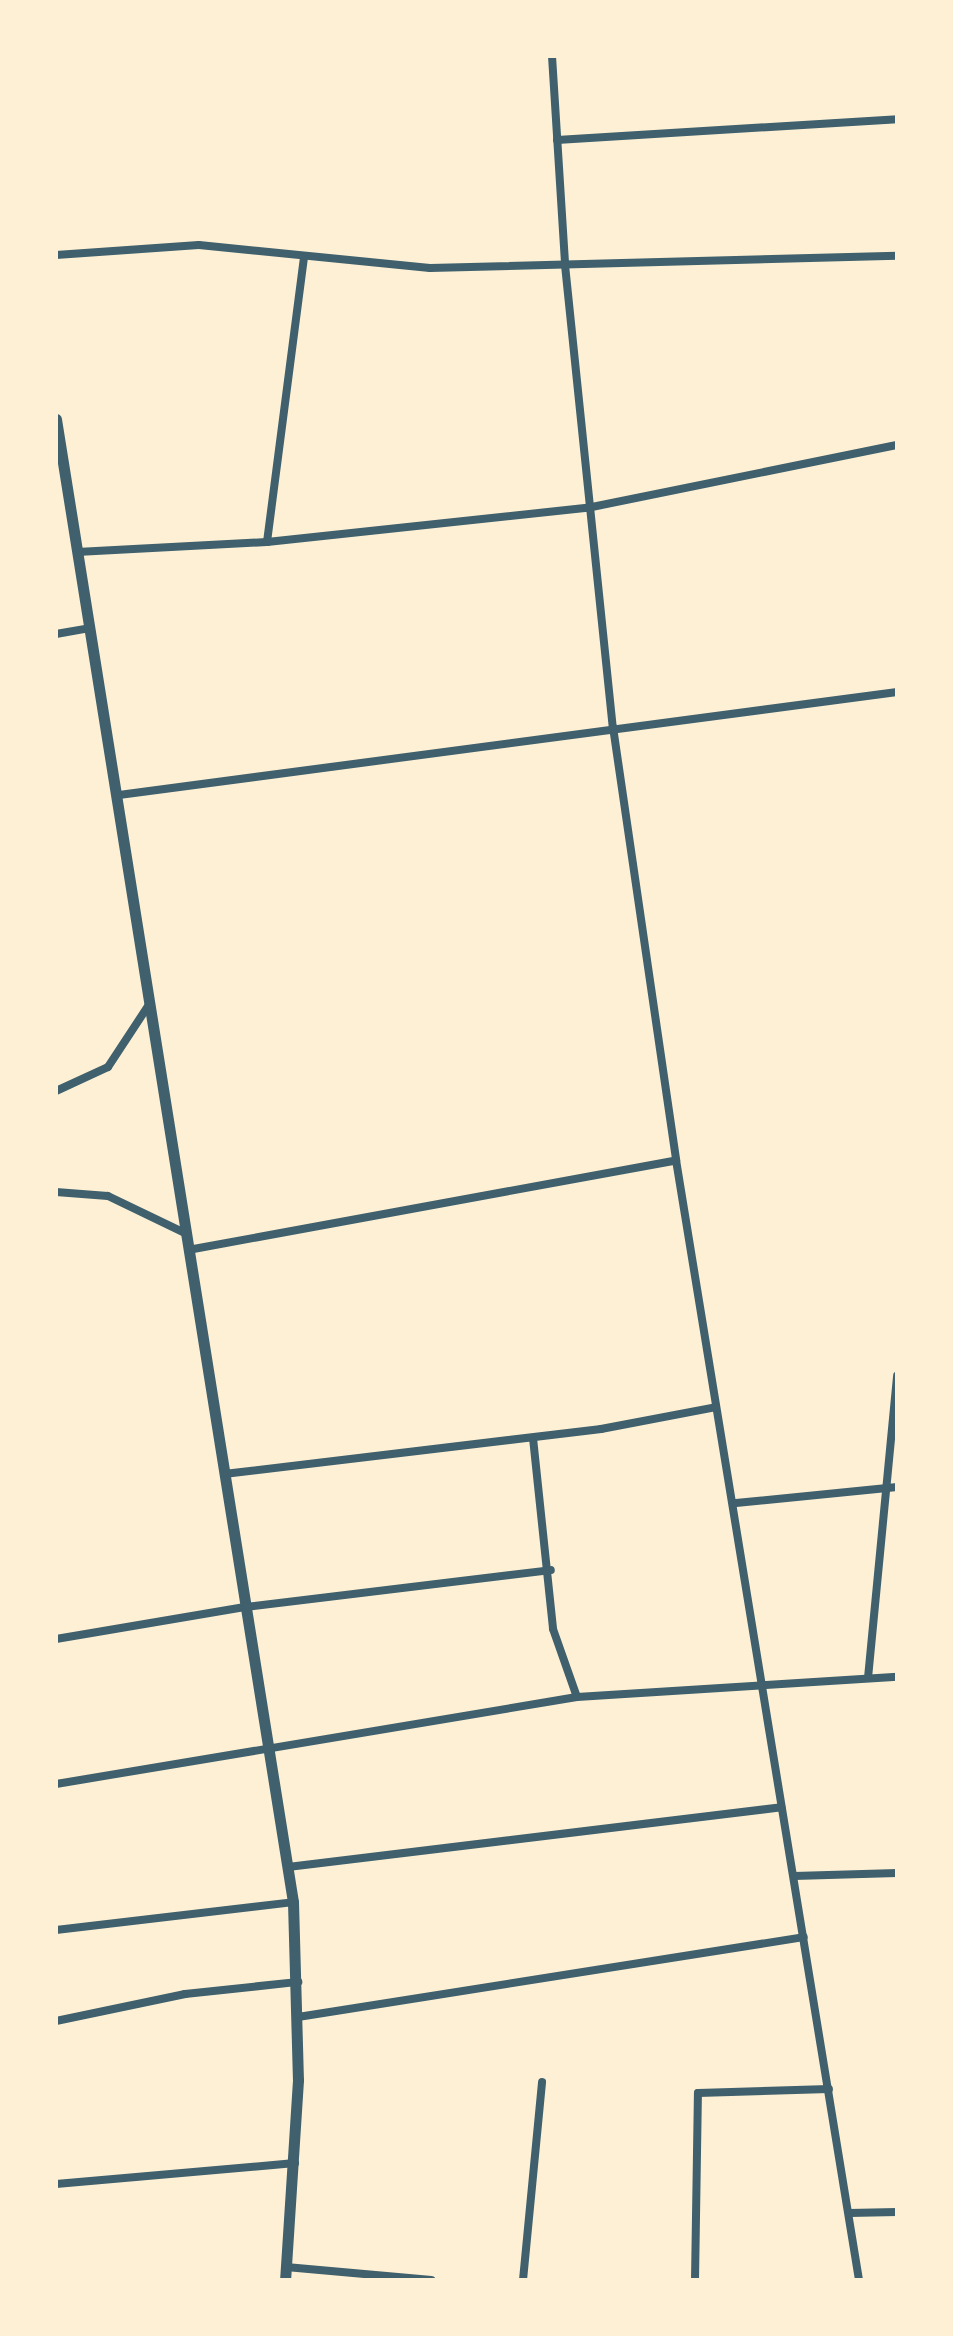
<!DOCTYPE html>
<style>
body{margin:0}
#map{position:relative;width:953px;height:2336px;overflow:hidden;background:#fdf0d5;font-family:"Alegreya Sans",sans-serif}
div>[style]{position:absolute}
[style*='--x']{left:calc(var(--x)*1px);top:calc(var(--y)*1px);width:calc(var(--w)*1px);rotate:calc(var(--a)*1deg)}
.minor>*{height:8px;margin:-4px;padding:0 4px;transform-origin:4px;border-radius:4px;background:#3f606c}
.tertiary>*{height:11px;margin:-5.5px;padding:0 5.5px;transform-origin:5.5px;border-radius:5.5px;background:#3f606c}
span{translate:-50% -50%;white-space:nowrap;text-align:center;line-height:1.15;-webkit-text-stroke:7px #fdf0d5;paint-order:stroke}
.frame{position:absolute;inset:0;border:58px solid #fdf0d5;pointer-events:none}
</style>
<div id="map">
<div class="minor">
<div style="--x:552;--y:56;--w:209;--a:86.4"></div>
<div style="--x:565;--y:265;--w:464;--a:84.1"></div>
<div style="--x:613;--y:727;--w:438;--a:81.7"></div>
<div style="--x:676;--y:1160;--w:1135;--a:80.72"></div>
<div style="--x:557;--y:140;--w:341;--a:-3.5"></div>
<div style="--x:56;--y:255;--w:143;--a:-4"></div>
<div style="--x:199;--y:245;--w:232;--a:5.7"></div>
<div style="--x:430;--y:268;--w:467;--a:-1.5"></div>
<div style="--x:267;--y:542;--w:287;--a:-82.6"></div>
<div style="--x:77;--y:552;--w:190;--a:-3"></div>
<div style="--x:267;--y:542;--w:322;--a:-6.1"></div>
<div style="--x:587;--y:508;--w:316;--a:-11.5"></div>
<div style="--x:56;--y:634;--w:34;--a:-10"></div>
<div style="--x:119;--y:795;--w:785;--a:-7.54"></div>
<div style="--x:56;--y:1091;--w:57;--a:-24.8"></div>
<div style="--x:108;--y:1067;--w:73;--a:-56.7"></div>
<div style="--x:56;--y:1192;--w:52;--a:4.4"></div>
<div style="--x:108;--y:1196;--w:85;--a:25.7"></div>
<div style="--x:188;--y:1250;--w:496;--a:-10.4"></div>
<div style="--x:533;--y:1438;--w:192;--a:84"></div>
<div style="--x:553;--y:1629;--w:72;--a:70.6"></div>
<div style="--x:224;--y:1474;--w:380;--a:-6.8"></div>
<div style="--x:601;--y:1429;--w:117;--a:-10.8"></div>
<div style="--x:736;--y:1503;--w:162;--a:-5.7"></div>
<div style="--x:56;--y:1639;--w:193;--a:-9.6"></div>
<div style="--x:246;--y:1607;--w:307;--a:-6.9"></div>
<div style="--x:868;--y:1678;--w:304;--a:-84.5"></div>
<div style="--x:56;--y:1784;--w:528;--a:-9.48"></div>
<div style="--x:577;--y:1697;--w:321;--a:-3.6"></div>
<div style="--x:288;--y:1867;--w:497;--a:-6.9"></div>
<div style="--x:794;--y:1876;--w:103;--a:-1.7"></div>
<div style="--x:56;--y:1930;--w:239;--a:-6.7"></div>
<div style="--x:298;--y:2017;--w:512;--a:-8.98"></div>
<div style="--x:56;--y:2021;--w:132;--a:-11.8"></div>
<div style="--x:185;--y:1994;--w:114;--a:-6.1"></div>
<div style="--x:56;--y:2184;--w:240;--a:-5"></div>
<div style="--x:849;--y:2213;--w:48;--a:-1.2"></div>
<div style="--x:286;--y:2267;--w:146;--a:5.1"></div>
<div style="--x:523;--y:2280;--w:199;--a:-84.5"></div>
<div style="--x:695;--y:2280;--w:187;--a:-89.1"></div>
<div style="--x:698;--y:2093;--w:131;--a:-1.7"></div>
</div>
<div class="tertiary">
<div style="--x:56;--y:419;--w:1502;--a:80.92"></div>
<div style="--x:293;--y:1902;--w:178;--a:88.4"></div>
<div style="--x:298;--y:2080;--w:200;--a:93.7"></div>
</div>
<div class="frame"></div>
</div>
